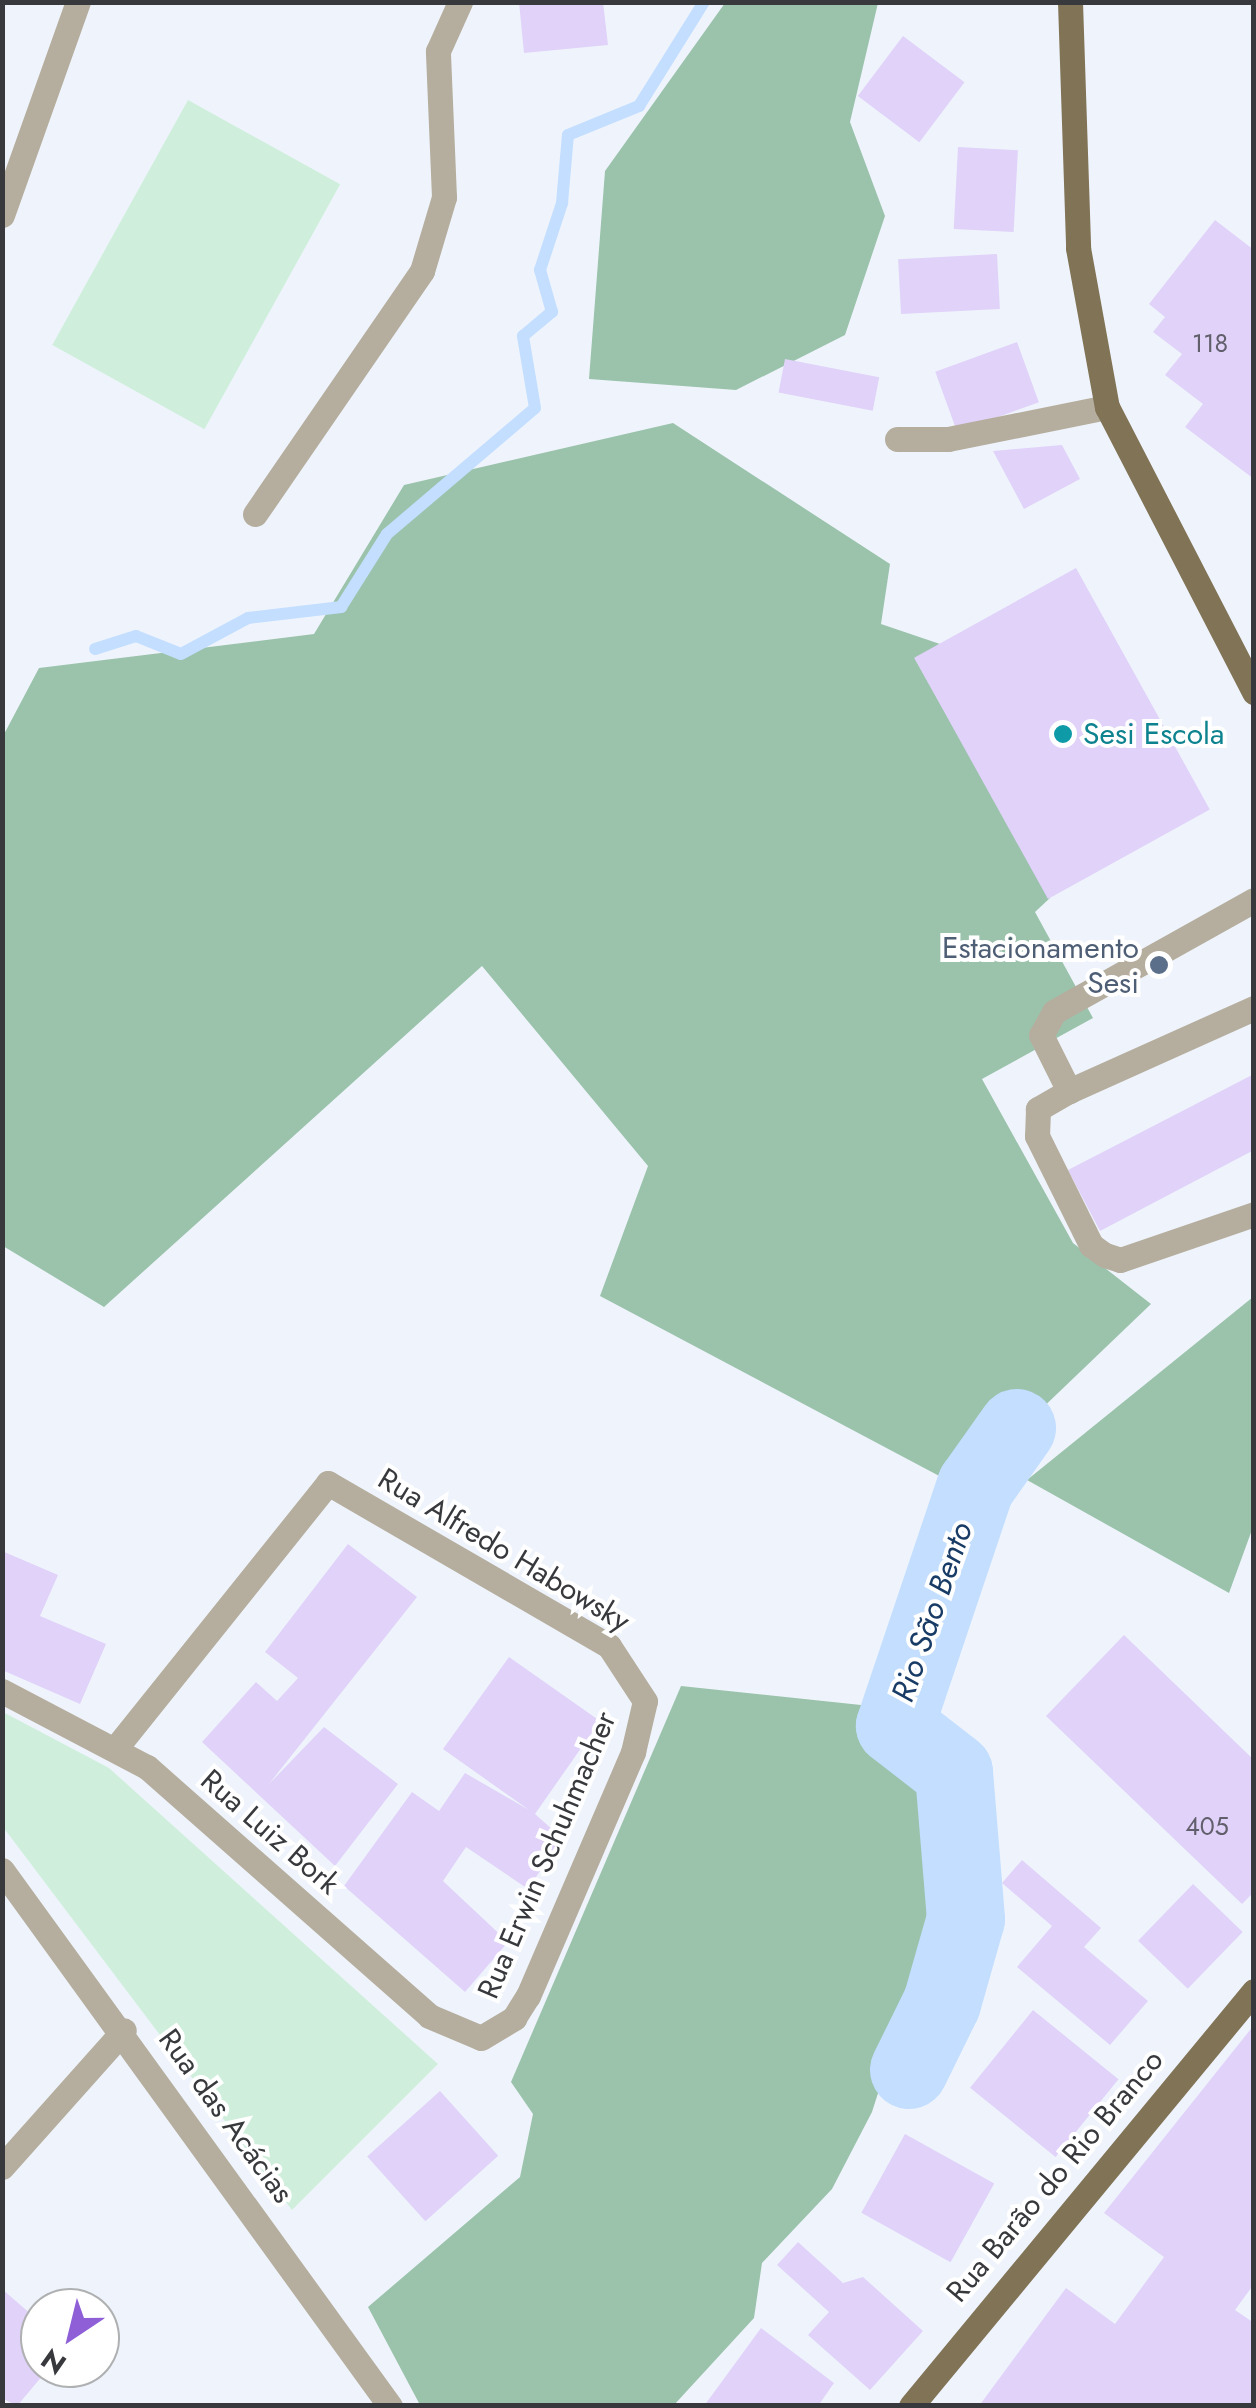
<!DOCTYPE html>
<meta charset="utf-8">
<style>
body{margin:0}
#map{position:relative;width:1256px;height:2408px;overflow:hidden;background:#eff4fc;font-family:Jost,sans-serif}
div>[style]{position:absolute}
[style*='--x']{left:calc(var(--x)*1px);top:calc(var(--y)*1px);width:calc(var(--w)*1px);rotate:calc(var(--a)*1deg)}
.green>*{inset:0;background:#cfefdc;transform-origin:0 0}
.forest>*{inset:0;background:#9bc3ac}
.stream>*{height:12px;margin:-6px;padding:0 6px;transform-origin:6px;border-radius:6px;background:#c3deff}
.river>*{height:78px;margin:-39px;padding:0 39px;transform-origin:39px;border-radius:39px;background:#c3deff}
.building>*{inset:0;background:#e0d2f9;transform-origin:0 0}
.minor>*{height:25px;margin:-12.5px;padding:0 12.5px;transform-origin:12.5px;border-radius:12.5px;background:#b5ae9e}
.major>*{height:25px;margin:-12.5px;padding:0 12.5px;transform-origin:12.5px;border-radius:12.5px;background:#817356}
.dots>*{width:28px;height:28px;translate:-50% -50%;box-sizing:border-box;border:5px solid #fff;border-radius:50%}
span{translate:-50% -50%;white-space:nowrap;text-align:center;line-height:1.15;-webkit-text-stroke:8px #fff;paint-order:stroke}
.number-label{font-size:25px;color:#615f6b}
.number-label span{-webkit-text-stroke-width:0}
.culture-label{font-size:30px;color:#0d838f}
.left{translate:0 -50%;text-align:left}
.service-label{font-size:30px;color:#4e5e75}
.right{translate:-100% -50%;text-align:right}
.street-label{font-size:30px;color:#37393c}
.water-label{font-size:32px;color:#183c66;font-style:italic}
.frame{position:absolute;inset:0;border:5px solid #37393c;pointer-events:none}
.north{position:absolute;left:20px;top:2288px;width:100px;height:100px;box-sizing:border-box;background:#fff;border:2px solid #afb0b1;border-radius:50%;rotate:215deg;font-size:28px;font-weight:700;line-height:40px;text-align:center;color:#37393c}
.north::after{content:'';display:block;margin:auto;width:35px;height:45px;background:#8f5fd8;clip-path:polygon(50% 0,100% 100%,50% 72%,0 100%)}
</style>
<div id="map">
<div class="green">
<div style="left:188px;top:100px;width:174px;height:280px;rotate:29deg"></div>
<div style="clip-path:polygon(3px 1712px,109px 1768px,438px 2064px,292px 2210px,3px 1827px)"></div>
</div>
<div class="forest">
<div style="clip-path:polygon(725px 3px,878px 3px,850px 122px,885px 216px,845px 335px,736px 390px,589px 379px,605px 171px)"></div>
<div style="clip-path:polygon(673px 423px,890px 564px,881px 624px,940px 644px,915px 659px,1050px 898px,1035px 912px,1093px 1018px,982px 1079px,1073px 1243px,1151px 1304px,960px 1487px,600px 1296px,648px 1166px,482px 966px,104px 1307px,3px 1246px,2px 738px,39px 668px,314px 634px,404px 485px)"></div>
<div style="clip-path:polygon(1253px 1297px,1253px 1527px,1229px 1593px,1027px 1480px)"></div>
<div style="clip-path:polygon(681px 1686px,861px 1705px,870px 1747px,921px 1783px,939px 1903px,872px 2112px,832px 2189px,762px 2263px,754px 2318px,674px 2405px,420px 2405px,368px 2307px,520px 2177px,533px 2114px,511px 2082px)"></div>
</div>
<div class="stream">
<div style="--x:95;--y:649;--w:43;--a:-17.6"></div>
<div style="--x:136;--y:636;--w:48;--a:21.8"></div>
<div style="--x:181;--y:654;--w:76;--a:-28.2"></div>
<div style="--x:248;--y:618;--w:94;--a:-6.7"></div>
<div style="--x:341;--y:607;--w:86;--a:-57.8"></div>
<div style="--x:387;--y:534;--w:194;--a:-40.4"></div>
<div style="--x:535;--y:408;--w:73;--a:-99.5"></div>
<div style="--x:523;--y:336;--w:38;--a:-40"></div>
<div style="--x:552;--y:312;--w:44;--a:-105.9"></div>
<div style="--x:540;--y:270;--w:71;--a:-71.8"></div>
<div style="--x:562;--y:203;--w:68;--a:-85"></div>
<div style="--x:568;--y:135;--w:77;--a:-22.2"></div>
<div style="--x:639;--y:106;--w:123;--a:-58"></div>
</div>
<div class="river">
<div style="--x:909;--y:2070;--w:75;--a:-63.8"></div>
<div style="--x:942;--y:2003;--w:87;--a:-74.1"></div>
<div style="--x:966;--y:1919;--w:147;--a:-94.7"></div>
<div style="--x:954;--y:1772;--w:75;--a:-142.1"></div>
<div style="--x:895;--y:1726;--w:253;--a:-71.4"></div>
<div style="--x:976;--y:1486;--w:71;--a:-54.7"></div>
</div>
<div class="building">
<div style="clip-path:polygon(519px 2px,603px 2px,608px 45px,524px 53px)"></div>
<div style="left:903px;top:36px;width:77px;height:75px;rotate:37deg"></div>
<div style="left:958px;top:147px;width:60px;height:82px;rotate:3deg"></div>
<div style="clip-path:polygon(1215px 220px,1254px 250px,1254px 479px,1185px 427px,1203px 404px,1165px 375px,1182px 354px,1153px 332px,1165px 317px,1149px 304px)"></div>
<div style="left:997px;top:254px;width:55px;height:99px;rotate:87deg"></div>
<div style="left:1017px;top:342px;width:64px;height:87px;rotate:70deg"></div>
<div style="left:785px;top:359px;width:96px;height:34px;rotate:11deg"></div>
<div style="clip-path:polygon(1062px 445px,1080px 479px,1024px 509px,993px 451px)"></div>
<div style="left:1076px;top:568px;width:276px;height:185px;rotate:61deg"></div>
<div style="clip-path:polygon(1254px 1074px,1254px 1150px,1100px 1231px,1068px 1170px)"></div>
<div style="clip-path:polygon(348px 1544px,417px 1597px,269px 1784px,324px 1727px,398px 1784px,335px 1866px,202px 1742px,256px 1682px,277px 1701px,298px 1678px,265px 1652px)"></div>
<div style="clip-path:polygon(2px 1551px,58px 1575px,40px 1616px,106px 1644px,80px 1704px,2px 1670px)"></div>
<div style="clip-path:polygon(1124px 1635px,1254px 1760px,1254px 1892px,1242px 1904px,1046px 1716px)"></div>
<div style="clip-path:polygon(509px 1657px,600px 1721px,535px 1814px,562px 1838px,528px 1889px,466px 1847px,443px 1881px,508px 1942px,465px 1992px,344px 1886px,412px 1792px,439px 1811px,465px 1773px,529px 1810px,443px 1749px)"></div>
<div style="clip-path:polygon(1022px 1860px,1101px 1928px,1084px 1947px,1148px 2001px,1110px 2045px,1017px 1967px,1052px 1926px,1002px 1883px)"></div>
<div style="left:1193px;top:1884px;width:69px;height:79px;rotate:44deg"></div>
<div style="left:1033px;top:2010px;width:110px;height:100px;rotate:39deg"></div>
<div style="clip-path:polygon(1254px 2025px,1254px 2284px,1235px 2310px,1254px 2323px,1254px 2406px,979px 2406px,1066px 2288px,1115px 2324px,1164px 2257px,1104px 2213px)"></div>
<div style="left:440px;top:2091px;width:87px;height:98px;rotate:48deg"></div>
<div style="left:905px;top:2134px;width:102px;height:90px;rotate:29deg"></div>
<div style="clip-path:polygon(798px 2242px,843px 2283px,863px 2277px,923px 2331px,870px 2390px,808px 2335px,829px 2312px,777px 2265px)"></div>
<div style="clip-path:polygon(2px 2289px,40px 2322px,40px 2368px,49px 2368px,17px 2406px,2px 2398px)"></div>
<div style="clip-path:polygon(761px 2328px,834px 2383px,818px 2406px,704px 2406px)"></div>
</div>
<div class="minor">
<div style="--x:2;--y:215;--w:226;--a:-70.4"></div>
<div style="--x:897;--y:439;--w:51;--a:0"></div>
<div style="--x:948;--y:439;--w:162;--a:-11.4"></div>
<div style="--x:255;--y:514;--w:295;--a:-55.5"></div>
<div style="--x:422;--y:271;--w:77;--a:-73.4"></div>
<div style="--x:444;--y:197;--w:146;--a:-92.4"></div>
<div style="--x:438;--y:51;--w:54;--a:-65.8"></div>
<div style="--x:1254;--y:900;--w:229;--a:150.8"></div>
<div style="--x:1054;--y:1012;--w:26;--a:119"></div>
<div style="--x:1041;--y:1035;--w:63;--a:63.4"></div>
<div style="--x:1069;--y:1091;--w:203;--a:-24.2"></div>
<div style="--x:1069;--y:1091;--w:36;--a:150"></div>
<div style="--x:1038;--y:1109;--w:27;--a:92"></div>
<div style="--x:1037;--y:1136;--w:122;--a:63.6"></div>
<div style="--x:1091;--y:1245;--w:17;--a:36"></div>
<div style="--x:1105;--y:1255;--w:16;--a:18"></div>
<div style="--x:1120;--y:1260;--w:142;--a:-18.9"></div>
<div style="--x:2;--y:1691;--w:164;--a:27.7"></div>
<div style="--x:147;--y:1767;--w:376;--a:41.4"></div>
<div style="--x:429;--y:2016;--w:56;--a:22.9"></div>
<div style="--x:481;--y:2038;--w:39;--a:-31"></div>
<div style="--x:514;--y:2018;--w:26;--a:-58"></div>
<div style="--x:528;--y:1996;--w:266;--a:-66.7"></div>
<div style="--x:633;--y:1752;--w:52;--a:-76.8"></div>
<div style="--x:645;--y:1701;--w:66;--a:-123.2"></div>
<div style="--x:609;--y:1646;--w:325;--a:-149.9"></div>
<div style="--x:328;--y:1483;--w:339;--a:128.7"></div>
<div style="--x:2;--y:1870;--w:662;--a:54.1"></div>
<div style="--x:2;--y:2167;--w:183;--a:-48.3"></div>
</div>
<div class="major">
<div style="--x:1070;--y:2;--w:246;--a:88.1"></div>
<div style="--x:1078;--y:248;--w:162;--a:79.7"></div>
<div style="--x:1107;--y:407;--w:321;--a:62.7"></div>
<div style="--x:911;--y:2406;--w:538;--a:-50.43"></div>
</div>
<div class="dots">
<div style="left:1063px;top:734px;background:#0f9aa8"></div>
<div style="left:1159px;top:965px;background:#5c6f8a"></div>
</div>
<div class="number-label">
<span style="left:1210px;top:343px">118</span>
<span style="left:1207px;top:1826px">405</span>
</div>
<div class="culture-label">
<span class="left" style="left:1083px;top:734px">Sesi Escola</span>
</div>
<div class="service-label">
<span class="right" style="left:1139px;top:965px">Estacionamento<br>Sesi</span>
</div>
<div class="street-label">
<span style="left:504px;top:1550px;rotate:31deg">Rua Alfredo Habowsky</span>
<span style="left:270px;top:1832px;rotate:41deg">Rua Luiz Bork</span>
<span style="left:547px;top:1855px;rotate:-67deg">Rua Erwin Schuhmacher</span>
<span style="left:226px;top:2116px;rotate:54deg">Rua das Acácias</span>
<span style="left:1055px;top:2176px;rotate:-50deg">Rua Barão do Rio Branco</span>
</div>
<div class="water-label">
<span style="left:932px;top:1612px;rotate:-71deg">Rio São Bento</span>
</div>
<div class="frame"></div>
<div class="north">N</div>
</div>
